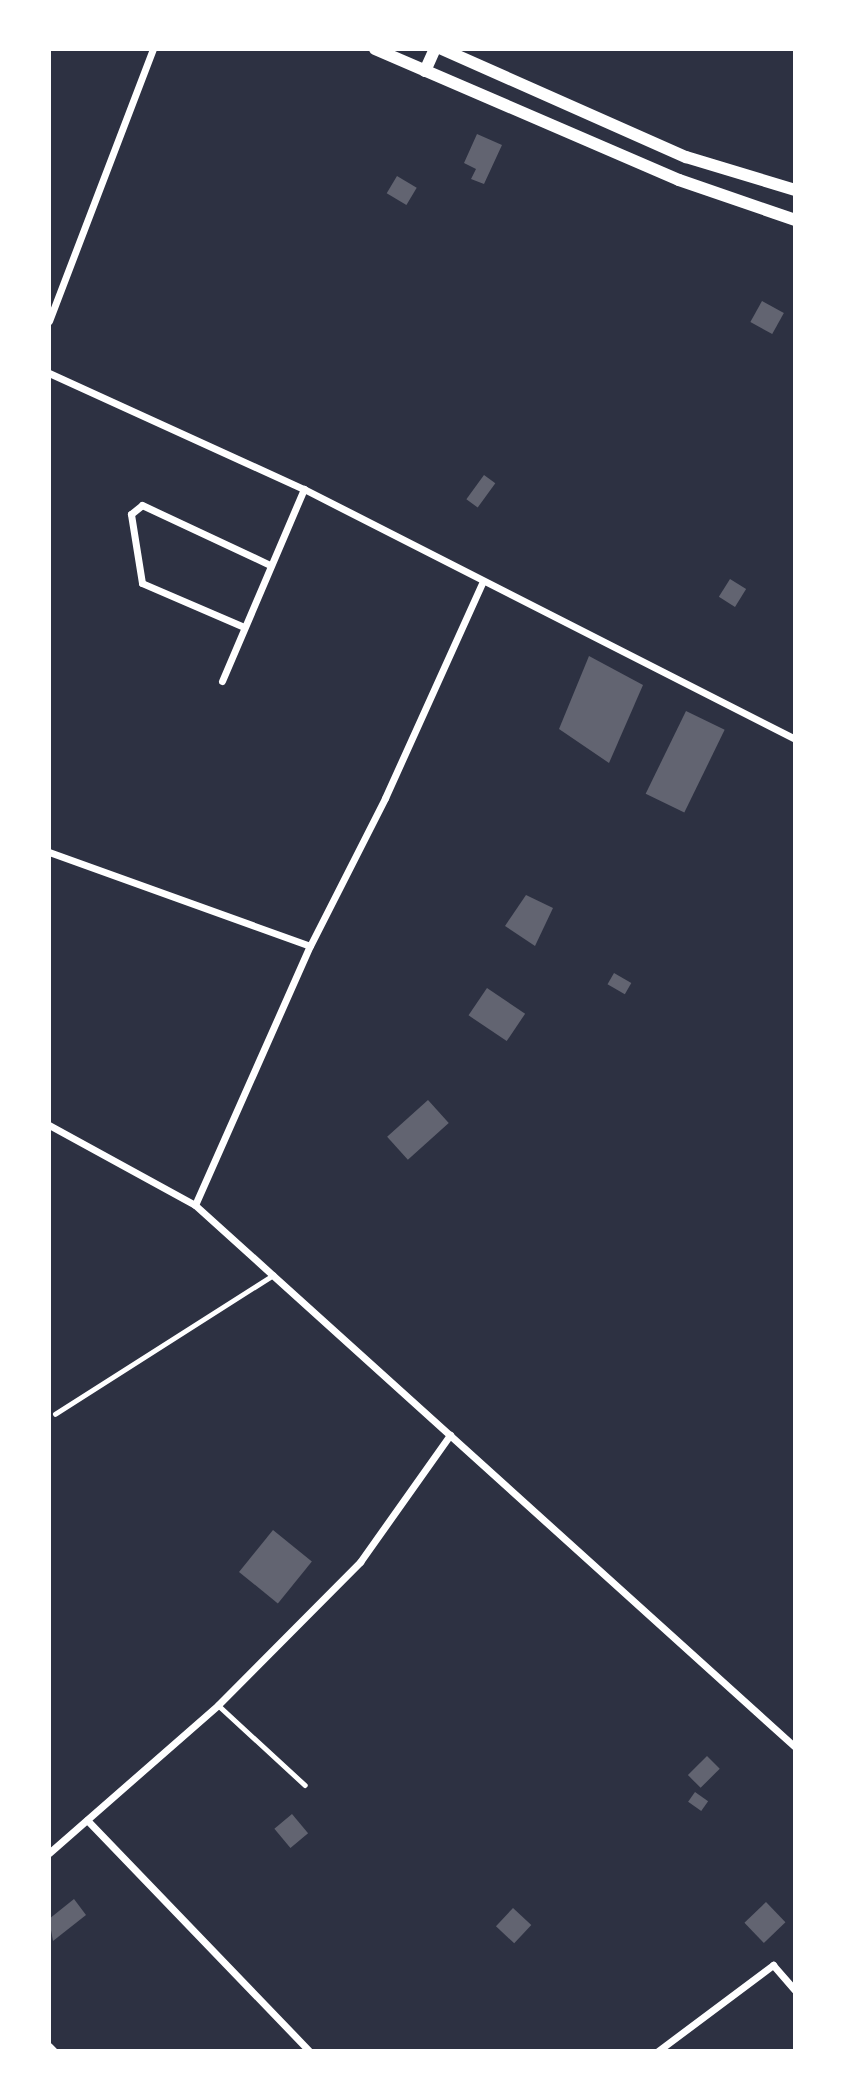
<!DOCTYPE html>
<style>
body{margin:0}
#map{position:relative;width:844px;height:2100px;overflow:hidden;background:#2d3142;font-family:"Source Sans 3",sans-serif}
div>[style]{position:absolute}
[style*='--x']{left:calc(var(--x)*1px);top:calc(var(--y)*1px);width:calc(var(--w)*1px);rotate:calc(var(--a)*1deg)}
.building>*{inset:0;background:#626471;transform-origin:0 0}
.service>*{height:4.5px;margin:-2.25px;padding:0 2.25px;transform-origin:2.25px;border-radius:2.25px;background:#fff}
.minor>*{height:7px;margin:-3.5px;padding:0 3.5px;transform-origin:3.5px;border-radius:3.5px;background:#fff}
.secondary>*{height:12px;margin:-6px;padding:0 6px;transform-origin:6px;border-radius:6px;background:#fff}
span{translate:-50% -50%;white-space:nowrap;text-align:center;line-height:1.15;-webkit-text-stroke:5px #fff;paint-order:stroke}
.frame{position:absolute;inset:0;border:51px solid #fff;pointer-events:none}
</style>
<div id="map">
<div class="building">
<div style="clip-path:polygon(477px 134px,502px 145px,484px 184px,471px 179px,476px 169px,464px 163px)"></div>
<div style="left:397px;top:176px;width:23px;height:20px;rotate:31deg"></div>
<div style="left:762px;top:301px;width:25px;height:24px;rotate:29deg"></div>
<div style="left:484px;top:475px;width:14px;height:30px;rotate:36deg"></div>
<div style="left:730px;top:579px;width:19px;height:21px;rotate:32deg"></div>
<div style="clip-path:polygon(589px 656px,643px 685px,609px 763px,559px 729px)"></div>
<div style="left:686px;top:711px;width:43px;height:92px;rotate:26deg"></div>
<div style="clip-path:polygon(526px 895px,553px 908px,535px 946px,505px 926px)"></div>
<div style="left:614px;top:973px;width:20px;height:13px;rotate:30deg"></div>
<div style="left:487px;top:988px;width:46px;height:33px;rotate:34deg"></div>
<div style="left:428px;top:1100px;width:31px;height:55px;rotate:48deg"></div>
<div style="left:273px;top:1530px;width:50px;height:54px;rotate:39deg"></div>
<div style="left:707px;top:1756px;width:18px;height:27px;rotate:45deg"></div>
<div style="left:695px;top:1792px;width:16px;height:12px;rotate:35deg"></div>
<div style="left:292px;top:1814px;width:25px;height:23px;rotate:50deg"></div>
<div style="clip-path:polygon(74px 1899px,86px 1915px,53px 1941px,49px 1919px)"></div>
<div style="left:766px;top:1902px;width:28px;height:30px;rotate:46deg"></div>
<div style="left:513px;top:1908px;width:25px;height:25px;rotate:43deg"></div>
</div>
<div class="service">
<div style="--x:55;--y:1414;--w:259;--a:-32.5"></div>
<div style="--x:218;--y:1705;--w:118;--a:42.6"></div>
</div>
<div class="minor">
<div style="--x:49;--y:321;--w:291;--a:-69.1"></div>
<div style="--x:49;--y:373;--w:280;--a:24.5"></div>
<div style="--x:304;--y:489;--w:551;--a:26.98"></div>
<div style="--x:244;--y:627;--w:111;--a:-156.7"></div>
<div style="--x:142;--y:583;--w:70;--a:-99.1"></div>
<div style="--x:131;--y:514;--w:14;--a:-39"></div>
<div style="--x:142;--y:505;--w:141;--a:25.1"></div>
<div style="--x:222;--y:681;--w:209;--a:-66.9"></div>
<div style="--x:49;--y:852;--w:277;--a:19.8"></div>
<div style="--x:49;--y:1125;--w:166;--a:28.7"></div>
<div style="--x:195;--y:1205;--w:809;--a:42.09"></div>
<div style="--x:195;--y:1205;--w:283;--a:-66.1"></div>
<div style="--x:310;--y:946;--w:166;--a:-63.1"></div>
<div style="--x:385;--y:798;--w:238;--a:-65.7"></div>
<div style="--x:87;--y:1820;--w:320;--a:46.1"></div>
<div style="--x:49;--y:1853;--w:225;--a:-41.2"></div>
<div style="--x:218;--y:1705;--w:202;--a:-45.2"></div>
<div style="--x:360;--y:1562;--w:156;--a:-54.7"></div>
<div style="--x:49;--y:2046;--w:7;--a:45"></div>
<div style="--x:658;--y:2051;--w:144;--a:-36.8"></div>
<div style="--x:773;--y:1965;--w:33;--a:49"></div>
</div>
<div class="secondary">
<div style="--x:375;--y:49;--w:331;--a:23.3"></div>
<div style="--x:679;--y:180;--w:123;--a:19"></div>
<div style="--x:442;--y:49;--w:267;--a:23.9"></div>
<div style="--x:686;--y:157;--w:114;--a:16.8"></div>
<div style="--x:425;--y:71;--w:24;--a:-66"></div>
</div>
<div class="frame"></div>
</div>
